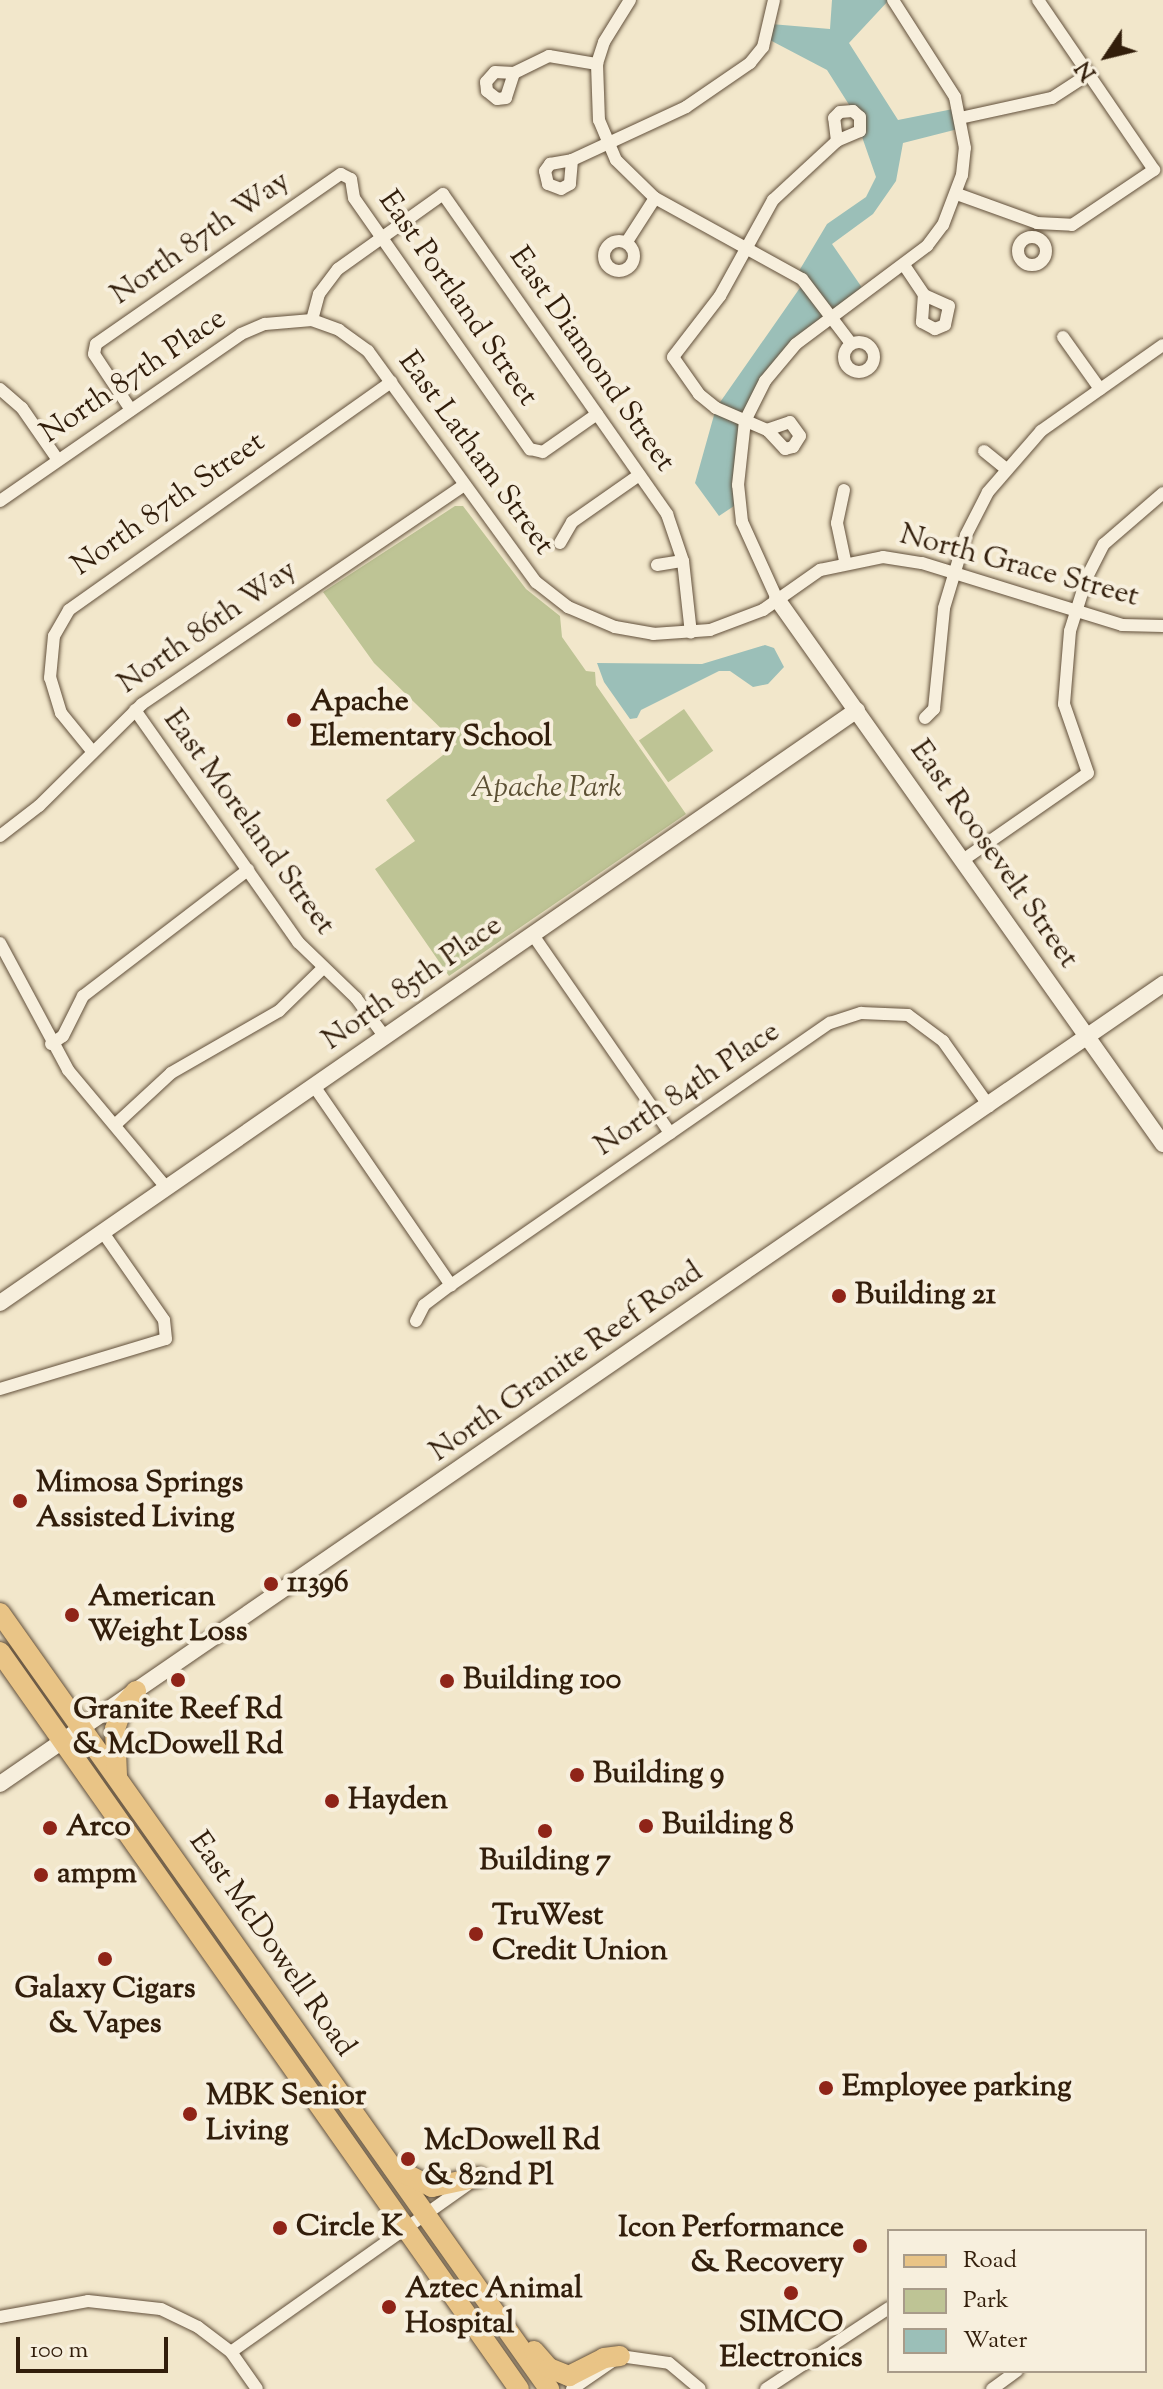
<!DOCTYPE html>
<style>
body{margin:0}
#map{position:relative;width:1163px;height:2389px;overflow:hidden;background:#f2e7cb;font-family:"Sorts Mill Goudy",serif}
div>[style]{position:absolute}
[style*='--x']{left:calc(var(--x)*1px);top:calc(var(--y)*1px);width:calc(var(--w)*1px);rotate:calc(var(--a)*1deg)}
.green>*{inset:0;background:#bec495;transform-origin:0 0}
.water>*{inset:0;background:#9bbfb8}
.roads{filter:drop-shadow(0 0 2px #62503b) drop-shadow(0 0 2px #62503b)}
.minor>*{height:12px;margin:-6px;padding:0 6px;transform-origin:6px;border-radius:6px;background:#f7efdd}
.minor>.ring{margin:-6px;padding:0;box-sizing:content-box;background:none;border:12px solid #f7efdd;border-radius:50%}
.tertiary>*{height:16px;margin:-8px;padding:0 8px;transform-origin:8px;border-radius:8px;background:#f7efdd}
.primary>*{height:20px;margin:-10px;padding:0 10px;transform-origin:10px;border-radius:10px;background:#e9c486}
.dots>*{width:22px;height:22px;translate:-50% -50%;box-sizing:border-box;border:4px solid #f7efdd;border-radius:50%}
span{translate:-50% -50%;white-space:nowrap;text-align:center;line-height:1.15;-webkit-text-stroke:8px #f7efdd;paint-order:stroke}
.street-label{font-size:30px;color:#321e0b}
.poi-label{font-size:30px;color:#321e0b;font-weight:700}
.left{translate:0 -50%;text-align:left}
.right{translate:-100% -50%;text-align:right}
.park-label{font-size:30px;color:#5c5034;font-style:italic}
.legend{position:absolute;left:887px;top:2229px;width:260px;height:144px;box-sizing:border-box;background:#f7efdd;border:2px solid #a89b89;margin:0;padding:10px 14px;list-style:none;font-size:24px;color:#321e0b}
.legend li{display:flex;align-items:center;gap:16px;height:40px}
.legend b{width:40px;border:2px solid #a89b89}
.north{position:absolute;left:1067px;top:16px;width:80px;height:80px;-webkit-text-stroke:6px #f7efdd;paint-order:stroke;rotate:235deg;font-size:22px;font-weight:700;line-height:32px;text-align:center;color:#321e0b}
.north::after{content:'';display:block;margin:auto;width:28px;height:36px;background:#321e0b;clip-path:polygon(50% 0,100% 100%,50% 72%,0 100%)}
.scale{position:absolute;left:16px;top:2337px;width:152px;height:36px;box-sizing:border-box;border:4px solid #321e0b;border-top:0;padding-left:10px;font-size:24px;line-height:28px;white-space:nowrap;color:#321e0b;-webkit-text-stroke:6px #f7efdd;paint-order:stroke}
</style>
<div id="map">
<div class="green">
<div style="clip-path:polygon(455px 506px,463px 506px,526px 589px,560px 616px,562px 637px,586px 671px,595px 672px,596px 685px,686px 814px,449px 976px,375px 869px,415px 841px,386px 800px,457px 744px,374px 663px,323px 592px)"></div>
<div style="left:684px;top:709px;width:51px;height:55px;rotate:55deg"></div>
</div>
<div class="water">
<div style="clip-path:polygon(832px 0,889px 0,849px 43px,898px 120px,958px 108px,962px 128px,903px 143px,896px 181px,873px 214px,832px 244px,865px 292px,796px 344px,745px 421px,740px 502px,719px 516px,695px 483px,716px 408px,804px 282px,796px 276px,827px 224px,866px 197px,876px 177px,853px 111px,827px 70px,766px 38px,771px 24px,830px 29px)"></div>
<div style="clip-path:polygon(765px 645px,774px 648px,784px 667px,768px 684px,753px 687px,730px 671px,719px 671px,641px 710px,637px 718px,630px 719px,604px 682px,597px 663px,702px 664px)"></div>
</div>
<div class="roads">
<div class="minor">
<div style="--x:630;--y:0;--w:49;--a:121.8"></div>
<div style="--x:604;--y:42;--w:23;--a:108"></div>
<div style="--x:597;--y:64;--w:56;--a:88"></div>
<div style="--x:599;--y:120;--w:43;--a:67"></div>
<div style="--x:616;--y:160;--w:54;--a:44.3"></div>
<div style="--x:655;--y:198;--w:168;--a:28.9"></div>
<div style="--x:802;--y:279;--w:79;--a:52.7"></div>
<div style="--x:495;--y:72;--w:19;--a:3"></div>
<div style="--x:514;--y:73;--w:26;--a:108"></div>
<div style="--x:506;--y:98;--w:9;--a:174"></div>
<div style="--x:497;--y:99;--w:13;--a:-141"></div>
<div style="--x:487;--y:91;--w:9;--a:-96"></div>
<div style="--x:486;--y:82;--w:13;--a:-48"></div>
<div style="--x:514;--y:73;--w:39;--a:-26"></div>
<div style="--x:549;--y:56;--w:49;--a:9.5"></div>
<div style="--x:853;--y:111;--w:9;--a:41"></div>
<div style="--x:860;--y:117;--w:14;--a:90"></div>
<div style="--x:860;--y:131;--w:25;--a:157"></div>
<div style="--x:837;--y:141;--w:23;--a:-97"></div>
<div style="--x:834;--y:118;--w:8;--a:-45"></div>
<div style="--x:840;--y:112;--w:13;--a:-4"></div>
<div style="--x:960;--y:118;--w:94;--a:-12.3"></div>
<div style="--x:1052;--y:98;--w:44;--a:-33"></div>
<div style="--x:572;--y:160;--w:126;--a:-24.9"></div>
<div style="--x:686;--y:107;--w:78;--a:-34.5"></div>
<div style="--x:750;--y:63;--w:21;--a:-51"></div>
<div style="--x:763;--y:47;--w:48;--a:-76.8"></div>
<div style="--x:572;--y:160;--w:24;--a:95"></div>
<div style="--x:570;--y:184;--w:10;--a:151"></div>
<div style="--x:561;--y:189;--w:14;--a:-159"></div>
<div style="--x:548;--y:184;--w:13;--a:-103"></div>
<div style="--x:545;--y:171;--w:9;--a:-54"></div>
<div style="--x:550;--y:164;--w:22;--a:-10"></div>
<div style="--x:957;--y:194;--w:85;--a:19.9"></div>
<div style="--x:1037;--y:223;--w:35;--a:3"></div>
<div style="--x:1072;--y:225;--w:99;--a:-33.9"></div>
<div style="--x:1154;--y:170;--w:206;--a:-124.3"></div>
<div class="ring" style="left:1018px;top:237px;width:16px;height:16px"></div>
<div style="--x:628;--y:240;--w:50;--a:-57.3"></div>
<div class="ring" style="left:604px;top:241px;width:18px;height:18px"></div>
<div style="--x:904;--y:265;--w:36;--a:56"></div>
<div style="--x:924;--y:295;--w:27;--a:24"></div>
<div style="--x:949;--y:306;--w:19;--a:102"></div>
<div style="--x:945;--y:325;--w:11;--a:158"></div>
<div style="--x:935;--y:329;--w:15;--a:-152"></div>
<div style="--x:922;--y:322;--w:27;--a:-86"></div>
<div style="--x:312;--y:320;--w:27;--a:-75"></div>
<div style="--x:319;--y:294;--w:31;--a:-53"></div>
<div style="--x:338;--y:269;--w:129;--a:-35.5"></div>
<div style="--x:443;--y:194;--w:391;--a:55"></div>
<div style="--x:667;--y:514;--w:50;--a:71.2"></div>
<div style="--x:683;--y:561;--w:72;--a:83.7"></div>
<div style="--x:1063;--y:337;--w:64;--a:54.6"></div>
<div class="ring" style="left:844px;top:342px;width:18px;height:18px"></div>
<div style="--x:0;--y:389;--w:29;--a:41"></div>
<div style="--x:22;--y:408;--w:63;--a:55.3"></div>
<div style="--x:131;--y:410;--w:67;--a:-123.5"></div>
<div style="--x:94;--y:354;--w:10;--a:-79"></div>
<div style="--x:96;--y:344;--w:298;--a:-34.8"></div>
<div style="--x:341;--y:174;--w:11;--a:27"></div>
<div style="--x:351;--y:179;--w:19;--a:81"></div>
<div style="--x:354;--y:198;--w:307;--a:55"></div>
<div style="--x:530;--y:449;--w:13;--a:13"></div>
<div style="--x:543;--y:452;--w:66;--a:-35.1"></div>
<div style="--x:790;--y:422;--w:17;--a:54"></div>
<div style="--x:800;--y:436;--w:13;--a:122"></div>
<div style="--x:793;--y:447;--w:8;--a:166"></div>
<div style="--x:785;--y:449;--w:26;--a:-133"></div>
<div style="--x:767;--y:430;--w:24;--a:-19"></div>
<div style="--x:767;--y:430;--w:56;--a:-156.7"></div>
<div style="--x:716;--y:408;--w:22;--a:-141"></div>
<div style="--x:699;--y:394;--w:45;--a:-125.1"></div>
<div style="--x:673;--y:357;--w:77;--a:-52.4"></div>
<div style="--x:720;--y:296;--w:110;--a:-61.1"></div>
<div style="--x:773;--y:200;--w:87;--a:-42.7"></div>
<div style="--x:984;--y:451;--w:27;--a:39"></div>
<div style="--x:844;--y:490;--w:34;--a:102"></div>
<div style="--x:837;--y:523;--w:39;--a:78"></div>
<div style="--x:0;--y:501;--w:293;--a:-34.7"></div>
<div style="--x:241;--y:334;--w:26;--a:-23"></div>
<div style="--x:265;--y:324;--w:47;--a:-4.9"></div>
<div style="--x:312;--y:320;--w:29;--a:20"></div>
<div style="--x:339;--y:330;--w:36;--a:36"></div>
<div style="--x:368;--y:351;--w:286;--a:54"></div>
<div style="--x:536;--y:582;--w:41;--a:38"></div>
<div style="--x:568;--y:607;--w:51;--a:23.1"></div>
<div style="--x:615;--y:627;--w:39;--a:10"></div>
<div style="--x:653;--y:634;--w:57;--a:-4"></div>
<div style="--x:710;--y:630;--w:57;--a:-20.7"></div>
<div style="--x:763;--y:610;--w:70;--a:-35.1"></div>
<div style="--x:820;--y:570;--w:64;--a:-11.7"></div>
<div style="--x:883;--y:557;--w:39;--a:9"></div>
<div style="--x:922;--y:563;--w:209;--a:17.2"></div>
<div style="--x:1122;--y:625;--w:41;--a:1.4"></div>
<div style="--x:560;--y:543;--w:24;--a:-60"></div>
<div style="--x:572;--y:522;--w:82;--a:-35"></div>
<div style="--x:657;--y:565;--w:26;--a:-9"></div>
<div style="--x:777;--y:599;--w:85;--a:-114.4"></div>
<div style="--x:742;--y:522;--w:37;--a:-96"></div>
<div style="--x:738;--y:485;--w:64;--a:-83.8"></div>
<div style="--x:745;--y:421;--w:45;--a:-63.4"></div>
<div style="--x:765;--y:381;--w:48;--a:-50"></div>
<div style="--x:796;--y:344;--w:164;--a:-36.8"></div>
<div style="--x:927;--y:246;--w:26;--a:-53"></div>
<div style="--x:943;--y:225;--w:53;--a:-69.2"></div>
<div style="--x:962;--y:175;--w:27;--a:-84"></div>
<div style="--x:965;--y:148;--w:52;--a:-101.1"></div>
<div style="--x:955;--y:97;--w:115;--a:-122.6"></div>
<div style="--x:135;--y:710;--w:284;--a:54.9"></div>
<div style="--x:298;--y:942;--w:81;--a:44"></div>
<div style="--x:356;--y:998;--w:49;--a:53.4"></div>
<div style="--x:925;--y:718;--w:13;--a:-45"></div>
<div style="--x:934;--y:709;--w:101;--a:-84.3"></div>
<div style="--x:944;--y:608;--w:76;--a:-73.2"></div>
<div style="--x:966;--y:535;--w:48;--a:-62.9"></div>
<div style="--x:988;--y:492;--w:81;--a:-49"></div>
<div style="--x:1041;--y:431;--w:149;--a:-35.2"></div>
<div style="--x:92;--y:751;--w:49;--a:-129.2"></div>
<div style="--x:61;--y:713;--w:37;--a:-107"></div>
<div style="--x:50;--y:678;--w:42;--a:-84.6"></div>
<div style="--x:54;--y:636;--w:30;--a:-60"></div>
<div style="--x:69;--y:610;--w:395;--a:-35.3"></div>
<div style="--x:0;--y:836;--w:49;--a:-37.6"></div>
<div style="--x:39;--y:806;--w:145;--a:-44.7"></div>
<div style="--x:142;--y:704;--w:389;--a:-34.2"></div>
<div style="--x:963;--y:860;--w:152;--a:-34.8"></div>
<div style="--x:1088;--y:773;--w:73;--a:-109.2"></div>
<div style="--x:1064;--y:704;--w:73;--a:-85.3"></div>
<div style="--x:1070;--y:631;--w:57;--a:-72.5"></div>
<div style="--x:1087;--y:577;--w:37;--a:-63"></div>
<div style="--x:1104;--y:544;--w:78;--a:-40.8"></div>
<div style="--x:533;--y:935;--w:241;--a:55.3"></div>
<div style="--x:0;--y:943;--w:144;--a:61.8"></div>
<div style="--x:68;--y:1070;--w:153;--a:50.1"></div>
<div style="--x:51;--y:1044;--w:14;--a:-34"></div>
<div style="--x:63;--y:1036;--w:45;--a:-63.4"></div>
<div style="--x:83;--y:996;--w:208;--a:-37.4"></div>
<div style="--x:314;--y:1086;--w:242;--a:55.5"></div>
<div style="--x:116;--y:1124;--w:75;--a:-42.8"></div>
<div style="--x:171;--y:1073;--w:125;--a:-29.9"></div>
<div style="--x:279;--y:1011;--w:62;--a:-44.3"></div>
<div style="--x:416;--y:1321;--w:18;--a:-63"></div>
<div style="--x:424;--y:1305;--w:34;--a:-37"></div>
<div style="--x:451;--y:1285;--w:461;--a:-34.7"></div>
<div style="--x:830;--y:1023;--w:33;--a:-18"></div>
<div style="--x:861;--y:1013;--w:47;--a:2.4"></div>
<div style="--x:908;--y:1015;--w:44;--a:36.6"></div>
<div style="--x:943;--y:1041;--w:80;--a:54.7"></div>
<div style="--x:0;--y:1389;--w:173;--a:-16.8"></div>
<div style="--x:166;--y:1339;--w:19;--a:-96"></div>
<div style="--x:164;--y:1320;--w:108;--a:-124.9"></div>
<div style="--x:0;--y:2317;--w:89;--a:-10.3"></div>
<div style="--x:88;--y:2301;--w:73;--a:6.3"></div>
<div style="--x:161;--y:2309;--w:41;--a:25.9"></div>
<div style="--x:198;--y:2327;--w:41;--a:37.1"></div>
<div style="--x:231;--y:2352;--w:45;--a:54.9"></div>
<div style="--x:231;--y:2352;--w:289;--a:-35.3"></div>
<div style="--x:572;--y:2389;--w:58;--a:-34.5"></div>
<div style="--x:620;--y:2356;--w:49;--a:8.1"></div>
<div style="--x:669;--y:2363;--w:40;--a:40"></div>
<div style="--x:766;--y:2389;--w:147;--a:-33.4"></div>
<div style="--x:992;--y:2389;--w:31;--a:-36"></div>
</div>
<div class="tertiary">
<div style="--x:777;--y:599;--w:668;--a:54.69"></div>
<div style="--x:0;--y:1303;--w:1042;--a:-34.68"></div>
<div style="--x:0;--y:1784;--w:1412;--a:-34.52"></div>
</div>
<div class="primary">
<div style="--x:0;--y:1613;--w:951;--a:54.72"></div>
<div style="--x:0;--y:1652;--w:901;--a:54.85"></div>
<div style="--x:117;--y:1776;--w:47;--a:-92.4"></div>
<div style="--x:115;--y:1729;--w:24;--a:-71"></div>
<div style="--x:123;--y:1706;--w:20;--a:-49"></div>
<div style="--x:396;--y:2169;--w:40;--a:26.6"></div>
<div style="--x:432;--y:2187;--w:48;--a:-12"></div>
<div style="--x:534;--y:2351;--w:23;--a:49"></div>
<div style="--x:549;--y:2368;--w:22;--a:22"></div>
<div style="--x:569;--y:2376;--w:39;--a:-27"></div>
<div style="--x:604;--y:2358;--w:16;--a:-7"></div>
</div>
</div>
<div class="dots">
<div style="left:294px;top:720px;background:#8f2418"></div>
<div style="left:839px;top:1296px;background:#8f2418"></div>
<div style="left:20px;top:1501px;background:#8f2418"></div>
<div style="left:271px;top:1584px;background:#8f2418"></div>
<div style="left:72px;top:1615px;background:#8f2418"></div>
<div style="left:178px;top:1680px;background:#8f2418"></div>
<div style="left:447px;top:1681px;background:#8f2418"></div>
<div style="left:577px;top:1775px;background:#8f2418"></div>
<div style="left:332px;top:1801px;background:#8f2418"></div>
<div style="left:646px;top:1826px;background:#8f2418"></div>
<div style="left:50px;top:1828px;background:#8f2418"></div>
<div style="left:545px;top:1831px;background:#8f2418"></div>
<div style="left:41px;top:1875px;background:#8f2418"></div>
<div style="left:476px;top:1934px;background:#8f2418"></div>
<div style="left:105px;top:1959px;background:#8f2418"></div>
<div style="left:826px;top:2088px;background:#8f2418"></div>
<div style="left:190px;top:2114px;background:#8f2418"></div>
<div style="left:408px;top:2159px;background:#8f2418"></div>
<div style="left:280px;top:2228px;background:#8f2418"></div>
<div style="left:860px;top:2246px;background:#8f2418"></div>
<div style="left:791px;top:2293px;background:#8f2418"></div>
<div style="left:389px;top:2307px;background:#8f2418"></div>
</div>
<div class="street-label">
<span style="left:201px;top:239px;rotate:-35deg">North 87th Way</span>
<span style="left:457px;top:299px;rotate:55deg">East Portland Street</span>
<span style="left:591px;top:360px;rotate:55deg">East Diamond Street</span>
<span style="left:134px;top:377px;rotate:-34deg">North 87th Place</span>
<span style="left:475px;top:454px;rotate:54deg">East Latham Street</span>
<span style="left:169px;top:505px;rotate:-35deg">North 87th Street</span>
<span style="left:1019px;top:567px;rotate:15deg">North Grace Street</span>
<span style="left:208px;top:628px;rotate:-35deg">North 86th Way</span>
<span style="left:248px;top:823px;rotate:54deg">East Moreland Street</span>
<span style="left:993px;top:855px;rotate:55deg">East Roosevelt Street</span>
<span style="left:413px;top:984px;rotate:-35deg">North 85th Place</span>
<span style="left:688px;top:1090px;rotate:-34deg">North 84th Place</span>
<span style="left:567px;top:1363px;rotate:-35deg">North Granite Reef Road</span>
<span style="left:271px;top:1945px;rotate:55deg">East McDowell Road</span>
</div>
<div class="poi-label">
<span class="left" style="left:310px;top:720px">Apache<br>Elementary School</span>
<span class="left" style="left:855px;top:1296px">Building 21</span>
<span class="left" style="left:36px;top:1501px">Mimosa Springs<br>Assisted Living</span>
<span class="left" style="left:287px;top:1584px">11396</span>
<span class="left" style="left:88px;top:1615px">American<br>Weight Loss</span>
<span class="left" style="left:463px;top:1681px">Building 100</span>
<span style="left:178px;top:1728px">Granite Reef Rd<br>&amp; McDowell Rd</span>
<span class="left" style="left:593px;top:1775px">Building 9</span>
<span class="left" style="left:348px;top:1801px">Hayden</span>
<span class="left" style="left:662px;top:1826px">Building 8</span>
<span class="left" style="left:66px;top:1828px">Arco</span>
<span style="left:545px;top:1862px">Building 7</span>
<span class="left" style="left:57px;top:1875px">ampm</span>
<span class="left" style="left:492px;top:1934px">TruWest<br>Credit Union</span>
<span style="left:105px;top:2007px">Galaxy Cigars<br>&amp; Vapes</span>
<span class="left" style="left:842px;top:2088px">Employee parking</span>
<span class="left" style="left:206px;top:2114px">MBK Senior<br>Living</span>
<span class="left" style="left:424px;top:2159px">McDowell Rd<br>&amp; 82nd Pl</span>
<span class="left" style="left:296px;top:2228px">Circle K</span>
<span class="right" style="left:844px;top:2246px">Icon Performance<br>&amp; Recovery</span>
<span class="left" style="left:405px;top:2307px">Aztec Animal<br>Hospital</span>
<span style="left:791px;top:2341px">SIMCO<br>Electronics</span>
</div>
<div class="park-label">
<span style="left:546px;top:789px">Apache Park</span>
</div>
<ul class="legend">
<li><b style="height:10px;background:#e9c486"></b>Road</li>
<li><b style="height:22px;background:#bec495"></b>Park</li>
<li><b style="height:22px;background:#9bbfb8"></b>Water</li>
</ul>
<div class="north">N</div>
<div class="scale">100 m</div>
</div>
